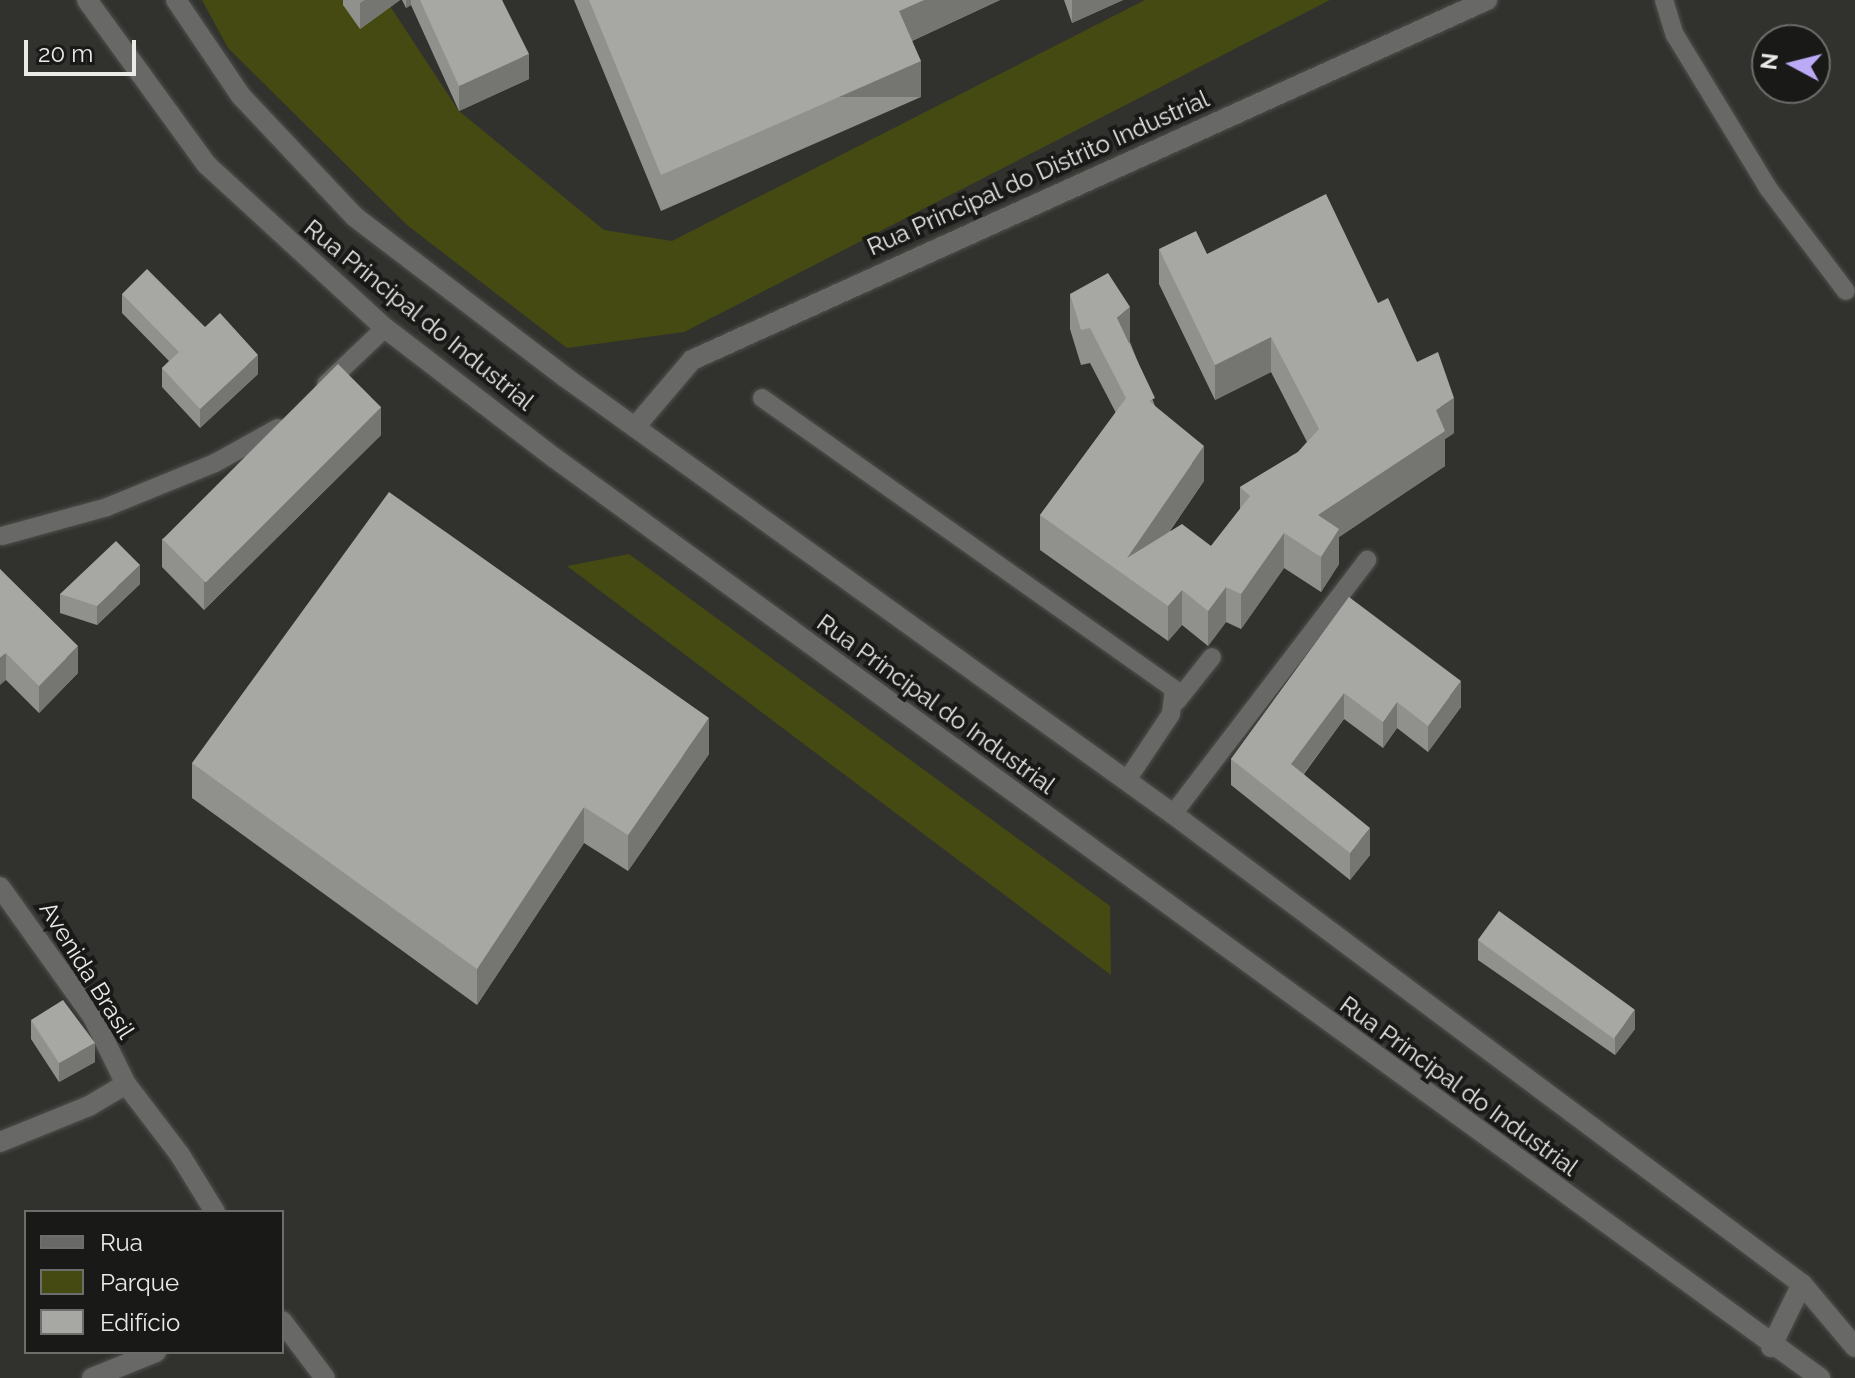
<!DOCTYPE html>
<meta charset="utf-8">
<style>
body{margin:0}
#map{position:relative;width:1855px;height:1378px;overflow:hidden;background:#31322e;font-family:Raleway,sans-serif}
div>[style]{position:absolute}
[style*='--x']{left:calc(var(--x)*1px);top:calc(var(--y)*1px);width:calc(var(--w)*1px);rotate:calc(var(--a)*1deg)}
.green>*{inset:0;background:#454a12}
.roads{filter:drop-shadow(0 0 2px #4f4f4c) drop-shadow(0 0 2px #4f4f4c)}
.service>*{height:18px;margin:-9px;padding:0 9px;transform-origin:9px;border-radius:9px;background:#686967}
.minor>*{height:20px;margin:-10px;padding:0 10px;transform-origin:10px;border-radius:10px;background:#686967}
.wall>*{inset:0;background:#90908c}
.shaded-wall>*{inset:0;background:#757672;transform-origin:0 0}
.building>*{inset:0;background:#a7a8a3;transform-origin:0 0}
span{translate:-50% -50%;white-space:nowrap;text-align:center;line-height:1.15;-webkit-text-stroke:8px #191918;paint-order:stroke}
.street-label{font-size:24px;color:#eaeae8}
.legend{position:absolute;left:24px;top:1210px;width:260px;height:144px;box-sizing:border-box;background:#191918;border:2px solid #6d6d6b;margin:0;padding:10px 14px;list-style:none;font-size:24px;color:#eaeae8}
.legend li{display:flex;align-items:center;gap:16px;height:40px}
.legend b{width:40px;border:2px solid #6d6d6b}
.north{position:absolute;left:1751px;top:24px;width:80px;height:80px;box-sizing:border-box;background:#191918;border:2px solid #6d6d6b;border-radius:50%;rotate:277deg;font-size:22px;font-weight:700;line-height:32px;text-align:center;color:#eaeae8}
.north::after{content:'';display:block;margin:auto;width:28px;height:36px;background:#bbaaf6;clip-path:polygon(50% 0,100% 100%,50% 72%,0 100%)}
.scale{position:absolute;left:24px;top:40px;width:112px;height:36px;box-sizing:border-box;border:4px solid #eaeae8;border-top:0;padding-left:10px;font-size:24px;line-height:28px;white-space:nowrap;color:#eaeae8;-webkit-text-stroke:6px #191918;paint-order:stroke}
</style>
<div id="map">
<div class="green">
<div style="clip-path:polygon(202px 0,386px 0,459px 111px,604px 230px,672px 241px,1145px 0,1330px 0,684px 332px,567px 348px,407px 225px,228px 48px)"></div>
<div style="clip-path:polygon(629px 554px,1110px 906px,1111px 975px,567px 566px)"></div>
</div>
<div class="roads">
<div class="service">
<div style="--x:1664;--y:0;--w:37;--a:73"></div>
<div style="--x:1675;--y:35;--w:179;--a:58.7"></div>
<div style="--x:1768;--y:188;--w:129;--a:52.9"></div>
<div style="--x:326;--y:384;--w:81;--a:-43.5"></div>
<div style="--x:762;--y:398;--w:504;--a:35.23"></div>
<div style="--x:1174;--y:689;--w:25;--a:97"></div>
<div style="--x:1171;--y:714;--w:79;--a:123.7"></div>
<div style="--x:2;--y:536;--w:109;--a:-15.4"></div>
<div style="--x:107;--y:507;--w:117;--a:-22.2"></div>
<div style="--x:215;--y:463;--w:72;--a:-29.1"></div>
<div style="--x:1177;--y:701;--w:56;--a:-51.5"></div>
<div style="--x:1173;--y:814;--w:320;--a:-52.6"></div>
</div>
<div class="minor">
<div style="--x:87;--y:0;--w:204;--a:54"></div>
<div style="--x:207;--y:165;--w:241;--a:42.5"></div>
<div style="--x:385;--y:328;--w:215;--a:37.5"></div>
<div style="--x:556;--y:459;--w:1563;--a:36.02"></div>
<div style="--x:176;--y:0;--w:116;--a:55.9"></div>
<div style="--x:241;--y:96;--w:166;--a:46.7"></div>
<div style="--x:355;--y:217;--w:264;--a:37.3"></div>
<div style="--x:565;--y:377;--w:749;--a:35.71"></div>
<div style="--x:1173;--y:814;--w:785;--a:36.77"></div>
<div style="--x:1802;--y:1284;--w:82;--a:49.9"></div>
<div style="--x:635;--y:427;--w:88;--a:-49.6"></div>
<div style="--x:692;--y:360;--w:873;--a:-24.36"></div>
<div style="--x:0;--y:887;--w:160;--a:54.4"></div>
<div style="--x:93;--y:1017;--w:75;--a:63.8"></div>
<div style="--x:126;--y:1084;--w:89;--a:52.7"></div>
<div style="--x:180;--y:1155;--w:67;--a:58.4"></div>
<div style="--x:0;--y:1142;--w:96;--a:-22"></div>
<div style="--x:89;--y:1106;--w:43;--a:-30.7"></div>
<div style="--x:282;--y:1321;--w:71;--a:53"></div>
<div style="--x:1771;--y:1347;--w:70;--a:-63.8"></div>
<div style="--x:92;--y:1378;--w:69;--a:-22.1"></div>
</div>
</div>
<div class="wall">
<div style="clip-path:polygon(343px 0,400px 0,360px 29px,343px 5px)"></div>
<div style="clip-path:polygon(402px 0,502px 0,529px 79px,459px 111px,411px 5px,406px 8px)"></div>
<div style="clip-path:polygon(574px 0,1000px 0,912px 41px,921px 97px,661px 211px)"></div>
<div style="clip-path:polygon(1064px 0,1123px 0,1072px 23px)"></div>
<div style="clip-path:polygon(1159px 249px,1207px 254px,1378px 303px,1417px 362px,1454px 433px,1445px 439px,1445px 466px,1339px 537px,1339px 564px,1321px 592px,1284px 568px,1241px 629px,1226px 622px,1208px 646px,1182px 625px,1168px 641px,1040px 550px,1040px 515px,1116px 413px,1090px 363px,1081px 365px,1070px 329px,1070px 294px,1130px 342px,1155px 406px,1204px 481px,1170px 531px,1211px 546px,1240px 509px,1240px 487px,1298px 452px,1307px 442px,1271px 372px,1215px 400px,1159px 284px)"></div>
<div style="clip-path:polygon(122px 294px,205px 327px,258px 374px,200px 428px,162px 387px,162px 368px,169px 361px,122px 313px)"></div>
<div style="clip-path:polygon(381px 435px,204px 610px,162px 567px,162px 539px)"></div>
<div style="clip-path:polygon(0 569px,78px 673px,39px 713px,6px 680px)"></div>
<div style="clip-path:polygon(140px 584px,97px 625px,60px 613px,60px 594px)"></div>
<div style="clip-path:polygon(1349px 597px,1461px 707px,1428px 752px,1397px 728px,1383px 748px,1344px 719px,1304px 774px,1370px 855px,1350px 880px,1231px 785px,1231px 759px)"></div>
<div style="clip-path:polygon(709px 754px,628px 871px,584px 843px,477px 1005px,192px 798px,192px 763px)"></div>
<div style="clip-path:polygon(1478px 940px,1635px 1029px,1615px 1055px,1478px 960px)"></div>
<div style="clip-path:polygon(31px 1020px,95px 1062px,59px 1082px,31px 1039px)"></div>
</div>
<div class="shaded-wall">
<div style="clip-path:polygon(365px 0,400px 0,360px 29px,360px 3px)"></div>
<div style="clip-path:polygon(406px 0,411px 0,411px 5px,406px 8px)"></div>
<div style="clip-path:polygon(924px 0,1000px 0,899px 47px,899px 11px)"></div>
<div style="clip-path:polygon(1072px 0,1123px 0,1072px 23px)"></div>
<div style="clip-path:polygon(529px 54px,529px 79px,459px 111px,459px 86px)"></div>
<div style="left:921px;top:61px;width:36px;height:284px;rotate:90deg"></div>
<div style="clip-path:polygon(1130px 307px,1130px 342px,1117px 353px,1117px 318px)"></div>
<div style="clip-path:polygon(1271px 337px,1271px 372px,1215px 400px,1215px 365px)"></div>
<div style="clip-path:polygon(258px 355px,258px 374px,200px 428px,200px 409px)"></div>
<div style="clip-path:polygon(1454px 398px,1454px 433px,1445px 439px,1445px 466px,1339px 537px,1339px 564px,1321px 592px,1321px 557px,1318px 515px,1436px 410px)"></div>
<div style="clip-path:polygon(381px 407px,381px 435px,204px 610px,204px 582px)"></div>
<div style="clip-path:polygon(1204px 446px,1204px 481px,1134px 582px,1127px 558px)"></div>
<div style="clip-path:polygon(1284px 533px,1284px 568px,1241px 629px,1241px 594px)"></div>
<div style="clip-path:polygon(140px 565px,140px 584px,97px 625px,97px 606px)"></div>
<div style="clip-path:polygon(1226px 587px,1226px 622px,1208px 646px,1208px 611px)"></div>
<div style="clip-path:polygon(1182px 590px,1182px 625px,1168px 641px,1168px 606px)"></div>
<div style="clip-path:polygon(78px 646px,78px 673px,39px 713px,39px 686px)"></div>
<div style="clip-path:polygon(6px 653px,6px 680px,0 685px,0 658px)"></div>
<div style="clip-path:polygon(1461px 681px,1461px 707px,1428px 752px,1428px 726px)"></div>
<div style="clip-path:polygon(1344px 693px,1344px 719px,1291px 790px,1291px 764px)"></div>
<div style="clip-path:polygon(1397px 702px,1397px 728px,1383px 748px,1383px 722px)"></div>
<div style="clip-path:polygon(709px 718px,709px 754px,628px 871px,628px 835px)"></div>
<div style="clip-path:polygon(584px 807px,584px 843px,477px 1005px,477px 969px)"></div>
<div style="clip-path:polygon(1370px 828px,1370px 855px,1350px 880px,1350px 853px)"></div>
<div style="clip-path:polygon(1635px 1010px,1635px 1029px,1615px 1055px,1615px 1036px)"></div>
<div style="clip-path:polygon(95px 1043px,95px 1062px,59px 1082px,59px 1063px)"></div>
</div>
<div class="building">
<div style="clip-path:polygon(420px 0,502px 0,529px 54px,459px 86px)"></div>
<div style="clip-path:polygon(589px 0,924px 0,899px 11px,921px 61px,661px 175px)"></div>
<div style="clip-path:polygon(1326px 194px,1378px 303px,1388px 298px,1417px 362px,1438px 352px,1454px 398px,1436px 410px,1445px 431px,1318px 515px,1339px 529px,1321px 557px,1284px 533px,1241px 594px,1226px 587px,1208px 611px,1182px 590px,1168px 606px,1040px 515px,1126px 398px,1090px 328px,1081px 330px,1070px 294px,1108px 273px,1130px 307px,1117px 318px,1155px 398px,1149px 401px,1204px 446px,1127px 558px,1182px 524px,1211px 546px,1250px 496px,1240px 487px,1298px 452px,1319px 429px,1271px 337px,1215px 365px,1159px 249px,1196px 231px,1207px 254px)"></div>
<div style="clip-path:polygon(147px 269px,205px 327px,220px 313px,258px 355px,200px 409px,162px 368px,179px 352px,122px 294px)"></div>
<div style="left:338px;top:364px;width:61px;height:248px;rotate:45deg"></div>
<div style="clip-path:polygon(389px 492px,709px 718px,628px 835px,584px 807px,477px 969px,192px 763px)"></div>
<div style="clip-path:polygon(116px 541px,140px 565px,97px 606px,60px 594px)"></div>
<div style="clip-path:polygon(0 569px,78px 646px,39px 686px,6px 653px,0 658px)"></div>
<div style="clip-path:polygon(1349px 597px,1461px 681px,1428px 726px,1397px 702px,1383px 722px,1344px 693px,1291px 764px,1370px 828px,1350px 853px,1231px 759px)"></div>
<div style="left:1499px;top:911px;width:168px;height:36px;rotate:36deg"></div>
<div style="clip-path:polygon(63px 1000px,95px 1043px,59px 1063px,31px 1020px)"></div>
</div>
<div class="street-label">
<span style="left:1038px;top:173px;rotate:-24deg">Rua Principal do Distrito Industrial</span>
<span style="left:419px;top:315px;rotate:39deg">Rua Principal do Industrial</span>
<span style="left:936px;top:704px;rotate:36deg">Rua Principal do Industrial</span>
<span style="left:87px;top:970px;rotate:58deg">Avenida Brasil</span>
<span style="left:1459px;top:1086px;rotate:36deg">Rua Principal do Industrial</span>
</div>
<ul class="legend">
<li><b style="height:10px;background:#686967"></b>Rua</li>
<li><b style="height:22px;background:#454a12"></b>Parque</li>
<li><b style="height:22px;background:#a7a8a3"></b>Edifício</li>
</ul>
<div class="north">N</div>
<div class="scale">20 m</div>
</div>
